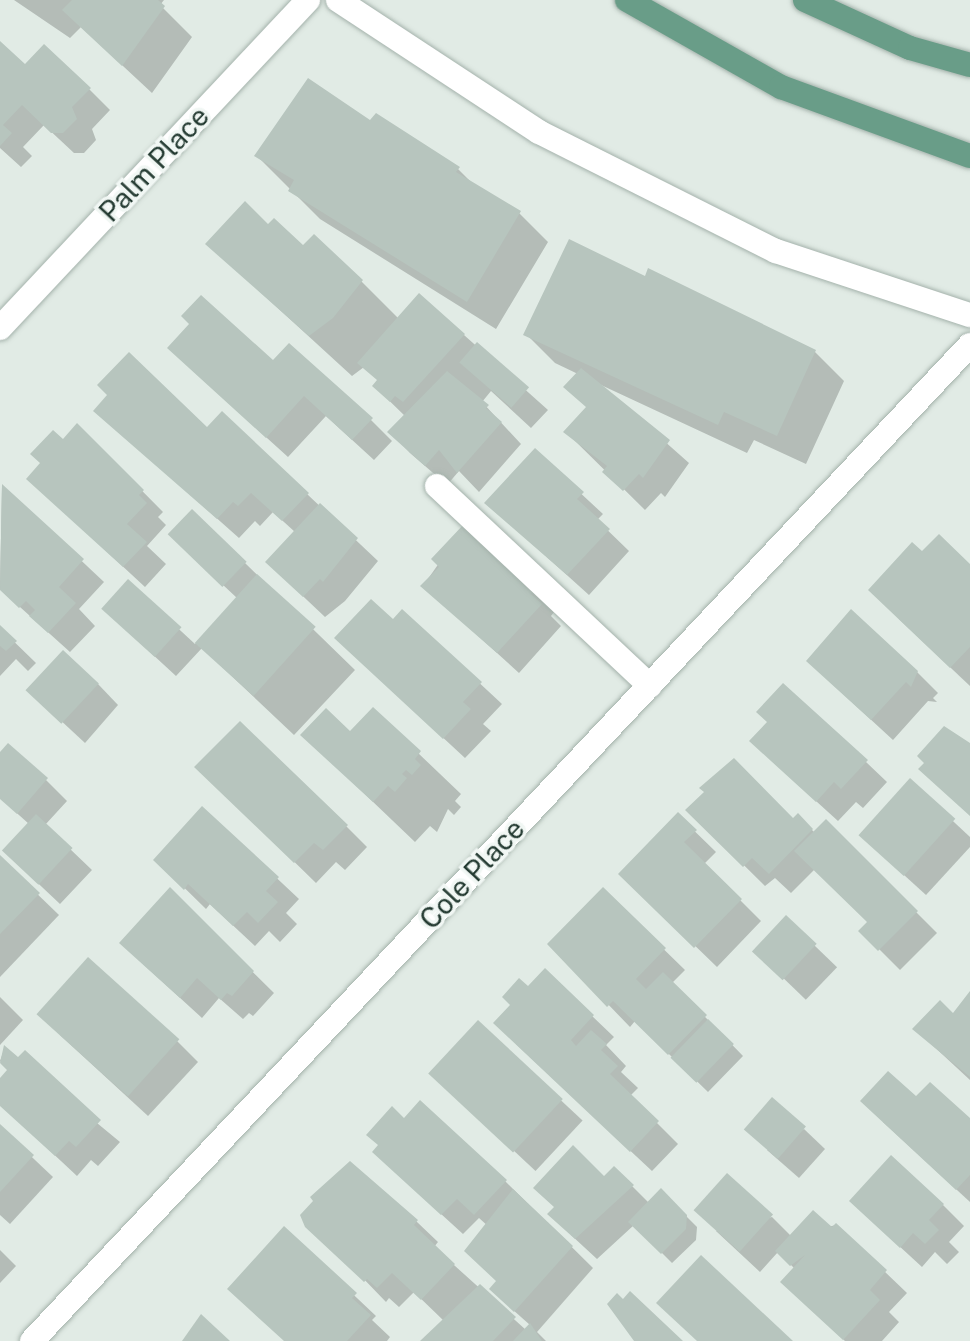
<!DOCTYPE html>
<style>
body{margin:0}
#map{position:relative;width:970px;height:1341px;overflow:hidden;background:#e1ebe5;font-family:"Public Sans",sans-serif}
div>[style]{position:absolute}
[style*='--x']{left:calc(var(--x)*1px);top:calc(var(--y)*1px);width:calc(var(--w)*1px);rotate:calc(var(--a)*1deg)}
.shadow>*{inset:0;background:#0003;transform-origin:0 0}
.building>*{inset:0;background:#b7c5be;transform-origin:0 0}
.roads{filter:drop-shadow(0 0 2px #a4b2ab) drop-shadow(0 0 2px #a4b2ab)}
.service>*{height:24px;margin:-12px;padding:0 12px;transform-origin:12px;border-radius:12px;background:#fff}
.minor>*{height:24px;margin:-12px;padding:0 12px;transform-origin:12px;border-radius:12px;background:#fff}
.primary>*{height:24px;margin:-12px;padding:0 12px;transform-origin:12px;border-radius:12px;background:#699d88}
span{translate:-50% -50%;white-space:nowrap;text-align:center;line-height:1.15;-webkit-text-stroke:7px #f1f7f4;paint-order:stroke}
.street-label{font-size:28px;color:#233a31}
</style>
<div id="map">
<div class="shadow">
<div style="clip-path:polygon(14px 0,164px 0,160px 5px,192px 37px,152px 93px,81px 27px,70px 38px)"></div>
<div style="clip-path:polygon(0 43px,25px 67px,89px 89px,110px 110px,92px 129px,96px 140px,84px 153px,74px 153px,44px 125px,23px 147px,32px 156px,21px 167px,0 148px)"></div>
<div style="clip-path:polygon(371px 123px,458px 169px,477px 188px,519px 213px,548px 242px,496px 329px,320px 219px,257px 156px)"></div>
<div style="clip-path:polygon(268px 226px,361px 281px,399px 319px,464px 335px,548px 410px,531px 428px,491px 391px,482px 402px,521px 444px,479px 492px,459px 471px,447px 485px,410px 453px,390px 432px,405px 416px,374px 386px,379px 381px,364px 367px,352px 376px,208px 244px)"></div>
<div style="clip-path:polygon(646px 278px,815px 352px,844px 381px,806px 464px,754px 440px,747px 453px,601px 385px,689px 463px,665px 497px,661px 493px,645px 510px,566px 432px,587px 408px,578px 374px,555px 363px,526px 334px)"></div>
<div style="clip-path:polygon(273px 363px,371px 420px,392px 441px,374px 460px,326px 416px,288px 457px,191px 369px)"></div>
<div style="clip-path:polygon(96px 411px,207px 429px,307px 494px,378px 561px,345px 601px,325px 617px,289px 583px,295px 532px,273px 512px,260px 526px,255px 521px,239px 538px)"></div>
<div style="clip-path:polygon(78px 426px,163px 512px,158px 517px,166px 525px,147px 546px,166px 564px,145px 587px,50px 499px,42px 463px)"></div>
<div style="clip-path:polygon(535px 451px,603px 514px,597px 520px,629px 551px,589px 595px,487px 503px)"></div>
<div style="clip-path:polygon(2px 486px,104px 582px,79px 609px,95px 626px,70px 652px,0 589px)"></div>
<div style="clip-path:polygon(465px 526px,554px 612px,551px 616px,561px 626px,519px 673px,423px 586px)"></div>
<div style="clip-path:polygon(922px 554px,970px 566px,970px 686px,899px 619px)"></div>
<div style="clip-path:polygon(192px 556px,245px 563px,355px 670px,294px 735px,202px 648px,176px 676px,125px 629px,128px 582px,195px 644px,237px 598px)"></div>
<div style="clip-path:polygon(403px 612px,502px 704px,483px 724px,491px 731px,465px 758px,358px 659px)"></div>
<div style="clip-path:polygon(0 628px,36px 663px,28px 671px,16px 659px,0 676px)"></div>
<div style="clip-path:polygon(917px 672px,938px 693px,933px 698px,937px 702px,928px 701px,893px 740px,830px 682px)"></div>
<div style="clip-path:polygon(98px 684px,118px 705px,85px 743px,29px 691px)"></div>
<div style="clip-path:polygon(373px 710px,461px 794px,455px 801px,461px 807px,454px 815px,448px 809px,437px 832px,430px 826px,415px 842px,303px 735px,350px 734px)"></div>
<div style="clip-path:polygon(0 755px,46px 780px,67px 801px,45px 825px,92px 870px,60px 904px,25px 871px,29px 824px,0 798px)"></div>
<div style="clip-path:polygon(773px 762px,866px 762px,887px 782px,863px 808px,856px 802px,838px 821px)"></div>
<div style="clip-path:polygon(197px 767px,346px 826px,367px 847px,345px 870px,336px 862px,316px 883px)"></div>
<div style="clip-path:polygon(910px 781px,970px 837px,970px 847px,926px 895px,882px 855px)"></div>
<div style="clip-path:polygon(203px 809px,299px 899px,286px 913px,297px 924px,280px 942px,269px 931px,255px 946px,210px 904px,206px 909px,156px 860px)"></div>
<div style="clip-path:polygon(688px 810px,793px 821px,798px 816px,815px 833px,826px 822px,937px 933px,900px 970px,861px 931px,869px 922px,815px 869px,791px 893px,775px 878px,765px 886px)"></div>
<div style="clip-path:polygon(678px 815px,716px 852px,704px 864px,761px 921px,717px 967px,621px 874px)"></div>
<div style="clip-path:polygon(0 858px,59px 915px,0 977px)"></div>
<div style="clip-path:polygon(170px 890px,274px 993px,253px 1016px,249px 1013px,243px 1019px,219px 998px,202px 1018px,143px 964px)"></div>
<div style="clip-path:polygon(603px 890px,685px 970px,672px 983px,743px 1056px,708px 1092px,635px 1021px,630px 1027px,550px 944px)"></div>
<div style="left:786px;top:918px;width:71px;height:45px;rotate:44deg"></div>
<div style="clip-path:polygon(545px 971px,614px 1037px,606px 1045px,626px 1066px,621px 1072px,638px 1088px,630px 1096px,678px 1144px,652px 1171px,516px 1044px,528px 989px)"></div>
<div style="clip-path:polygon(970px 995px,970px 1080px,915px 1029px,953px 1016px)"></div>
<div style="clip-path:polygon(0 997px,23px 1020px,0 1045px)"></div>
<div style="left:478px;top:1023px;width:143px;height:69px;rotate:43deg"></div>
<div style="clip-path:polygon(60px 1035px,177px 1041px,198px 1062px,148px 1116px)"></div>
<div style="clip-path:polygon(5px 1047px,120px 1142px,98px 1166px,91px 1160px,77px 1176px,0 1104px,0 1081px,10px 1071px,0 1061px)"></div>
<div style="clip-path:polygon(916px 1099px,970px 1121px,970px 1202px,883px 1122px)"></div>
<div style="clip-path:polygon(404px 1121px,505px 1181px,593px 1268px,537px 1332px,546px 1341px,423px 1341px,444px 1321px,414px 1292px,399px 1307px,389px 1298px,386px 1302px,302px 1215px,350px 1164px,417px 1222px,438px 1242px,434px 1247px,526px 1330px,530px 1325px,512px 1309px,499px 1282px,489px 1227px,479px 1218px,463px 1234px,395px 1172px)"></div>
<div style="clip-path:polygon(0 1127px,53px 1177px,10px 1224px,0 1215px)"></div>
<div style="clip-path:polygon(804px 1129px,825px 1149px,799px 1178px,767px 1150px)"></div>
<div style="clip-path:polygon(614px 1168px,649px 1203px,661px 1191px,697px 1227px,696px 1240px,672px 1263px,634px 1225px,597px 1259px,571px 1235px)"></div>
<div style="clip-path:polygon(943px 1205px,964px 1226px,949px 1242px,959px 1252px,947px 1264px,935px 1252px,922px 1267px,872px 1221px)"></div>
<div style="clip-path:polygon(772px 1217px,791px 1236px,836px 1225px,907px 1293px,889px 1312px,899px 1322px,882px 1341px,845px 1341px,804px 1303px,795px 1269px,778px 1252px,760px 1272px,716px 1231px)"></div>
<div style="clip-path:polygon(284px 1229px,376px 1316px,372px 1320px,390px 1337px,387px 1341px,284px 1341px)"></div>
<div style="clip-path:polygon(0 1250px,16px 1266px,0 1283px)"></div>
</div>
<div class="building">
<div style="clip-path:polygon(72px 0,158px 0,165px 6px,122px 66px,62px 10px)"></div>
<div style="clip-path:polygon(0 41px,25px 64px,44px 44px,91px 88px,72px 107px,77px 119px,63px 133px,51px 133px,22px 105px,3px 125px,12px 133px,0 146px)"></div>
<div style="clip-path:polygon(308px 78px,370px 120px,376px 113px,460px 167px,456px 172px,521px 211px,467px 302px,288px 191px,294px 180px,254px 156px)"></div>
<div style="clip-path:polygon(245px 201px,268px 224px,274px 218px,303px 245px,314px 234px,363px 280px,333px 318px,309px 336px,205px 244px)"></div>
<div style="clip-path:polygon(569px 239px,645px 276px,648px 268px,816px 350px,777px 436px,724px 412px,718px 425px,523px 335px)"></div>
<div style="clip-path:polygon(419px 293px,465px 334px,403px 402px,395px 396px,390px 402px,372px 386px,377px 380px,357px 363px)"></div>
<div style="clip-path:polygon(201px 295px,273px 360px,289px 343px,373px 418px,352px 440px,304px 396px,266px 438px,167px 348px,189px 324px,181px 316px)"></div>
<div style="left:477px;top:342px;width:69px;height:27px;rotate:41deg"></div>
<div style="clip-path:polygon(129px 352px,207px 427px,222px 411px,309px 493px,282px 521px,251px 493px,238px 506px,233px 502px,217px 519px,93px 411px,107px 395px,97px 385px)"></div>
<div style="clip-path:polygon(581px 368px,670px 440px,643px 478px,639px 474px,623px 491px,602px 472px,607px 466px,563px 432px,586px 407px,563px 387px)"></div>
<div style="clip-path:polygon(447px 371px,489px 405px,486px 408px,502px 422px,457px 473px,439px 450px,425px 466px,387px 432px)"></div>
<div style="clip-path:polygon(77px 423px,144px 490px,139px 495px,147px 503px,127px 524px,147px 542px,123px 567px,26px 479px,40px 463px,30px 454px,53px 430px,63px 439px)"></div>
<div style="clip-path:polygon(535px 448px,584px 492px,577px 499px,610px 529px,567px 575px,484px 503px)"></div>
<div style="clip-path:polygon(2px 484px,84px 559px,59px 587px,76px 603px,48px 633px,29px 616px,35px 610px,26px 601px,19px 608px,0 590px)"></div>
<div style="clip-path:polygon(320px 503px,358px 538px,323px 582px,320px 579px,303px 597px,265px 562px)"></div>
<div style="left:192px;top:509px;width:76px;height:35px;rotate:44deg"></div>
<div style="clip-path:polygon(464px 524px,534px 590px,531px 594px,542px 604px,497px 653px,420px 586px,439px 567px,431px 559px)"></div>
<div style="clip-path:polygon(939px 534px,970px 564px,970px 647px,950px 668px,868px 590px,912px 542px,922px 551px)"></div>
<div style="left:257px;top:574px;width:79px;height:93px;rotate:42deg"></div>
<div style="left:128px;top:579px;width:72px;height:40px;rotate:42deg"></div>
<div style="clip-path:polygon(371px 599px,393px 619px,402px 609px,482px 682px,463px 702px,471px 709px,443px 739px,334px 638px)"></div>
<div style="clip-path:polygon(851px 609px,918px 671px,911px 687px,906px 682px,871px 720px,806px 661px)"></div>
<div style="clip-path:polygon(0 625px,17px 641px,6px 651px,0 646px)"></div>
<div style="left:63px;top:650px;width:49px;height:55px;rotate:43deg"></div>
<div style="clip-path:polygon(783px 683px,868px 760px,841px 789px,834px 782px,816px 802px,749px 741px,767px 722px,756px 712px)"></div>
<div style="clip-path:polygon(373px 707px,421px 751px,415px 759px,421px 765px,412px 775px,406px 770px,402px 774px,407px 778px,395px 792px,388px 786px,373px 802px,300px 735px,326px 708px,350px 731px)"></div>
<div style="clip-path:polygon(240px 721px,348px 825px,323px 850px,314px 843px,294px 863px,194px 767px)"></div>
<div style="clip-path:polygon(944px 726px,970px 743px,970px 816px,918px 769px,924px 763px,917px 756px)"></div>
<div style="clip-path:polygon(8px 743px,48px 778px,17px 814px,0 799px,0 752px)"></div>
<div style="clip-path:polygon(734px 758px,793px 818px,798px 813px,813px 829px,769px 874px,752px 858px,743px 867px,685px 810px,704px 792px,699px 788px)"></div>
<div style="left:910px;top:778px;width:61px;height:77px;rotate:42deg"></div>
<div style="clip-path:polygon(202px 806px,279px 877px,266px 891px,278px 902px,258px 923px,247px 912px,233px 926px,188px 884px,184px 890px,153px 860px)"></div>
<div style="clip-path:polygon(678px 812px,697px 830px,684px 842px,742px 899px,694px 948px,618px 874px)"></div>
<div style="left:36px;top:814px;width:50px;height:50px;rotate:43deg"></div>
<div style="clip-path:polygon(826px 819px,918px 911px,878px 951px,858px 931px,867px 922px,794px 851px)"></div>
<div style="clip-path:polygon(0 855px,40px 893px,0 934px)"></div>
<div style="clip-path:polygon(170px 887px,254px 971px,232px 996px,227px 993px,221px 1000px,197px 978px,180px 998px,119px 943px)"></div>
<div style="clip-path:polygon(603px 887px,666px 948px,636px 979px,646px 989px,663px 972px,707px 1015px,668px 1055px,613px 1001px,607px 1007px,547px 944px)"></div>
<div style="left:786px;top:915px;width:42px;height:50px;rotate:43deg"></div>
<div style="left:88px;top:957px;width:123px;height:77px;rotate:42deg"></div>
<div style="clip-path:polygon(545px 968px,594px 1015px,571px 1040px,576px 1046px,591px 1030px,607px 1044px,601px 1050px,618px 1066px,610px 1074px,659px 1121px,630px 1152px,493px 1023px,510px 1005px,502px 997px,519px 978px,528px 986px)"></div>
<div style="clip-path:polygon(970px 991px,970px 1077px,912px 1029px,940px 1000px,953px 1013px)"></div>
<div style="left:708px;top:1019px;width:36px;height:54px;rotate:44deg"></div>
<div style="left:478px;top:1020px;width:116px;height:73px;rotate:43deg"></div>
<div style="clip-path:polygon(4px 1045px,18px 1057px,25px 1050px,101px 1120px,76px 1147px,69px 1141px,55px 1156px,0 1106px,0 1078px,7px 1070px,0 1063px)"></div>
<div style="clip-path:polygon(888px 1071px,916px 1096px,930px 1082px,970px 1118px,970px 1175px,956px 1190px,860px 1101px)"></div>
<div style="left:772px;top:1097px;width:45px;height:43px;rotate:41deg"></div>
<div style="clip-path:polygon(420px 1100px,507px 1180px,474px 1215px,457px 1199px,441px 1215px,372px 1152px,378px 1145px,366px 1135px,392px 1106px,404px 1118px)"></div>
<div style="clip-path:polygon(0 1124px,34px 1155px,0 1192px)"></div>
<div style="clip-path:polygon(573px 1145px,604px 1176px,614px 1166px,634px 1185px,575px 1239px,547px 1214px,554px 1207px,533px 1188px)"></div>
<div style="clip-path:polygon(891px 1155px,944px 1204px,929px 1220px,939px 1230px,925px 1244px,913px 1233px,900px 1248px,849px 1201px)"></div>
<div style="clip-path:polygon(350px 1161px,418px 1220px,414px 1225px,455px 1264px,421px 1300px,392px 1273px,377px 1288px,367px 1279px,364px 1282px,305px 1227px,300px 1215px,313px 1201px,310px 1197px)"></div>
<div style="left:727px;top:1173px;width:62px;height:50px;rotate:42deg"></div>
<div style="clip-path:polygon(661px 1188px,687px 1215px,686px 1229px,661px 1254px,628px 1222px)"></div>
<div style="clip-path:polygon(513px 1189px,573px 1246px,514px 1312px,489px 1289px,496px 1281px,464px 1251px)"></div>
<div style="clip-path:polygon(813px 1210px,832px 1227px,836px 1223px,887px 1270px,870px 1290px,880px 1300px,843px 1340px,780px 1282px,805px 1255px,790px 1266px,775px 1251px)"></div>
<div style="clip-path:polygon(284px 1226px,357px 1293px,352px 1298px,371px 1315px,347px 1341px,284px 1341px,227px 1289px)"></div>
<div style="clip-path:polygon(701px 1255px,793px 1341px,697px 1341px,656px 1303px)"></div>
<div style="clip-path:polygon(480px 1284px,516px 1317px,493px 1341px,420px 1341px)"></div>
<div style="clip-path:polygon(630px 1291px,683px 1341px,634px 1341px,607px 1304px,617px 1293px,623px 1299px)"></div>
<div style="clip-path:polygon(201px 1314px,230px 1341px,182px 1341px)"></div>
<div style="clip-path:polygon(530px 1323px,542px 1341px,513px 1341px)"></div>
</div>
<div class="roads">
<div class="service">
<div style="--x:338;--y:0;--w:240;--a:33.3"></div>
<div style="--x:539;--y:132;--w:265;--a:26.7"></div>
<div style="--x:776;--y:251;--w:204;--a:18.3"></div>
<div style="--x:437;--y:486;--w:292;--a:43.2"></div>
</div>
<div class="minor">
<div style="--x:0;--y:328;--w:450;--a:-46.8"></div>
<div style="--x:32;--y:1341;--w:1368;--a:-46.72"></div>
</div>
<div class="primary">
<div style="--x:627;--y:0;--w:177;--a:29.5"></div>
<div style="--x:781;--y:87;--w:201;--a:20.1"></div>
<div style="--x:805;--y:0;--w:115;--a:24.6"></div>
<div style="--x:910;--y:48;--w:62;--a:15.8"></div>
</div>
</div>
<div class="street-label">
<span style="left:154px;top:164px;rotate:-47deg">Palm Place</span>
<span style="left:472px;top:874px;rotate:-47deg">Cole Place</span>
</div>
</div>
